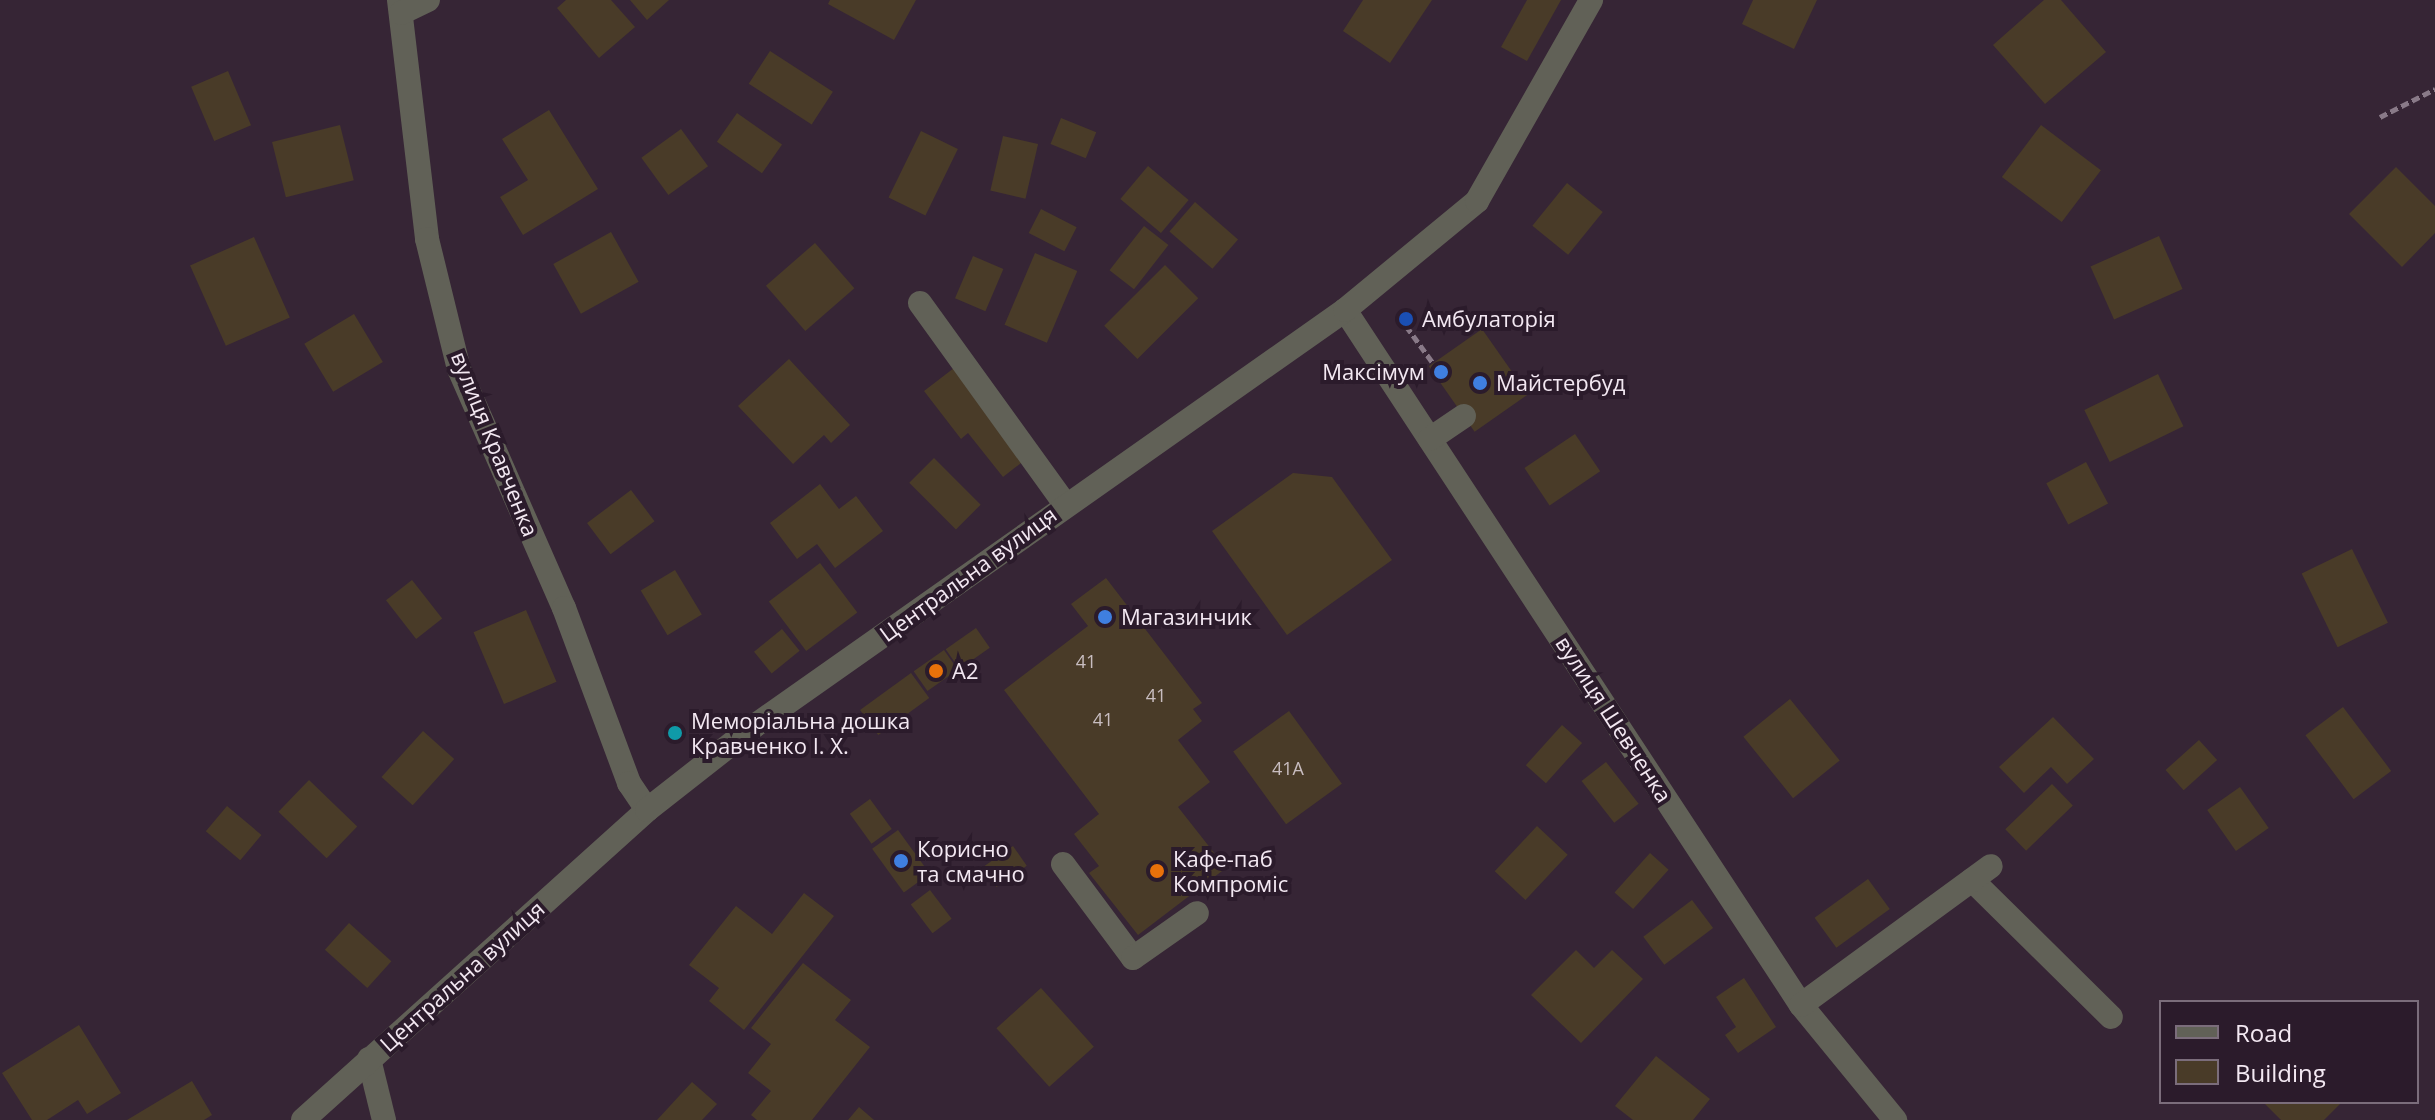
<!DOCTYPE html>
<meta charset="utf-8">
<style>
body{margin:0}
#map{position:relative;width:2435px;height:1120px;overflow:hidden;background:#362535;font-family:"Open Sans",sans-serif}
div>[style]{position:absolute}
[style*='--x']{left:calc(var(--x)*1px);top:calc(var(--y)*1px);width:calc(var(--w)*1px);rotate:calc(var(--a)*1deg)}
.building>*{inset:0;background:#493b28;transform-origin:0 0}
.path>*{height:5px;margin-top:-2.5px;transform-origin:0;background:repeating-linear-gradient(90deg,#897a88 0 8px,transparent 0 12px)}
.minor>*{height:24px;margin:-12px;padding:0 12px;transform-origin:12px;border-radius:12px;background:#616157}
.dots>*{width:22px;height:22px;translate:-50% -50%;box-sizing:border-box;border:4px solid #2b1b2b;border-radius:50%}
span{translate:-50% -50%;white-space:nowrap;text-align:center;line-height:1.15;-webkit-text-stroke:8px #2b1b2b;paint-order:stroke}
.number-label{font-size:18px;color:#c8bdc0}
.number-label span{-webkit-text-stroke-width:0}
.poi-label{font-size:22px;color:#f3e8f2}
.left{translate:0 -50%;text-align:left}
.right{translate:-100% -50%;text-align:right}
.street-label{font-size:22px;color:#f3e8f2}
.legend{position:absolute;left:2159px;top:1000px;width:260px;height:104px;box-sizing:border-box;background:#2b1b2b;border:2px solid #7b6d7b;margin:0;padding:10px 14px;list-style:none;font-size:24px;color:#f3e8f2}
.legend li{display:flex;align-items:center;gap:16px;height:40px}
.legend b{width:40px;border:2px solid #7b6d7b}
</style>
<div id="map">
<div class="building">
<div style="clip-path:polygon(566px 0,611px 0,635px 27px,599px 58px,557px 8px)"></div>
<div style="clip-path:polygon(630px 0,669px 0,647px 20px)"></div>
<div style="clip-path:polygon(830px 0,916px 0,894px 40px,828px 4px)"></div>
<div style="clip-path:polygon(1363px 0,1432px 0,1390px 63px,1343px 31px)"></div>
<div style="clip-path:polygon(1527px 0,1561px 0,1527px 61px,1501px 47px)"></div>
<div style="clip-path:polygon(1753px 0,1817px 0,1794px 49px,1742px 24px)"></div>
<div style="clip-path:polygon(2044px 0,2061px 0,2106px 52px,2045px 104px,1993px 45px)"></div>
<div style="left:770px;top:51px;width:75px;height:39px;rotate:33deg"></div>
<div style="left:228px;top:71px;width:59px;height:40px;rotate:67deg"></div>
<div style="clip-path:polygon(549px 110px,598px 189px,523px 235px,500px 197px,528px 180px,502px 139px)"></div>
<div style="left:737px;top:113px;width:55px;height:35px;rotate:35deg"></div>
<div style="left:1061px;top:118px;width:38px;height:28px;rotate:22deg"></div>
<div style="left:340px;top:125px;width:57px;height:70px;rotate:76deg"></div>
<div style="left:2041px;top:125px;width:75px;height:65px;rotate:37deg"></div>
<div style="left:681px;top:129px;width:46px;height:49px;rotate:54deg"></div>
<div style="left:921px;top:131px;width:41px;height:74px;rotate:26deg"></div>
<div style="left:1003px;top:136px;width:36px;height:56px;rotate:13deg"></div>
<div style="left:1148px;top:166px;width:53px;height:43px;rotate:40deg"></div>
<div style="clip-path:polygon(2396px 167px,2435px 206px,2435px 233px,2402px 267px,2349px 214px)"></div>
<div style="left:1567px;top:183px;width:46px;height:55px;rotate:39deg"></div>
<div style="left:1195px;top:202px;width:57px;height:39px;rotate:41deg"></div>
<div style="left:1041px;top:209px;width:40px;height:27px;rotate:27deg"></div>
<div style="left:1144px;top:226px;width:31px;height:56px;rotate:38deg"></div>
<div style="left:611px;top:232px;width:57px;height:66px;rotate:61deg"></div>
<div style="left:2159px;top:236px;width:58px;height:75px;rotate:66deg"></div>
<div style="left:254px;top:237px;width:88px;height:70px;rotate:66deg"></div>
<div style="left:815px;top:243px;width:60px;height:65px;rotate:49deg"></div>
<div style="left:1035px;top:253px;width:46px;height:78px;rotate:23deg"></div>
<div style="left:973px;top:256px;width:33px;height:46px;rotate:23deg"></div>
<div style="left:1165px;top:265px;width:47px;height:86px;rotate:45deg"></div>
<div style="left:354px;top:314px;width:56px;height:58px;rotate:59deg"></div>
<div style="left:1482px;top:329px;width:80px;height:65px;rotate:55deg"></div>
<div style="clip-path:polygon(789px 359px,850px 425px,831px 443px,824px 435px,793px 464px,738px 406px)"></div>
<div style="clip-path:polygon(954px 368px,1030px 456px,1003px 477px,968px 433px,961px 439px,924px 391px)"></div>
<div style="left:2158px;top:374px;width:58px;height:82px;rotate:64deg"></div>
<div style="left:1575px;top:434px;width:45px;height:61px;rotate:56deg"></div>
<div style="left:934px;top:458px;width:66px;height:35px;rotate:45deg"></div>
<div style="left:2086px;top:462px;width:47px;height:45px;rotate:62deg"></div>
<div style="clip-path:polygon(1293px 473px,1332px 477px,1392px 560px,1287px 635px,1212px 531px)"></div>
<div style="clip-path:polygon(820px 484px,839px 509px,856px 496px,883px 531px,835px 568px,817px 544px,797px 559px,770px 523px)"></div>
<div style="left:631px;top:490px;width:39px;height:55px;rotate:53deg"></div>
<div style="left:2352px;top:549px;width:82px;height:56px;rotate:64deg"></div>
<div style="left:820px;top:563px;width:62px;height:64px;rotate:53deg"></div>
<div style="left:675px;top:570px;width:52px;height:40px;rotate:59deg"></div>
<div style="clip-path:polygon(1106px 578px,1202px 703px,1193px 709px,1202px 721px,1178px 740px,1210px 782px,1178px 807px,1226px 868px,1138px 935px,1089px 873px,1099px 866px,1074px 834px,1099px 814px,1004px 690px,1088px 626px,1071px 604px)"></div>
<div style="left:412px;top:580px;width:49px;height:33px;rotate:52deg"></div>
<div style="left:526px;top:610px;width:78px;height:57px;rotate:67deg"></div>
<div style="left:976px;top:628px;width:24px;height:37px;rotate:55deg"></div>
<div style="left:782px;top:629px;width:28px;height:36px;rotate:51deg"></div>
<div style="left:944px;top:650px;width:24px;height:37px;rotate:55deg"></div>
<div style="left:911px;top:673px;width:31px;height:63px;rotate:54deg"></div>
<div style="left:1790px;top:699px;width:79px;height:60px;rotate:51deg"></div>
<div style="left:2343px;top:707px;width:80px;height:47px;rotate:53deg"></div>
<div style="left:1289px;top:711px;width:90px;height:69px;rotate:54deg"></div>
<div style="clip-path:polygon(2053px 717px,2094px 759px,2067px 784px,2051px 767px,2024px 793px,1999px 767px)"></div>
<div style="left:1562px;top:725px;width:27px;height:54px;rotate:42deg"></div>
<div style="left:423px;top:731px;width:42px;height:62px;rotate:42deg"></div>
<div style="left:2199px;top:740px;width:27px;height:45px;rotate:48deg"></div>
<div style="left:1606px;top:762px;width:53px;height:31px;rotate:52deg"></div>
<div style="left:309px;top:780px;width:67px;height:44px;rotate:44deg"></div>
<div style="left:2052px;top:784px;width:30px;height:65px;rotate:46deg"></div>
<div style="left:2240px;top:787px;width:50px;height:40px;rotate:55deg"></div>
<div style="left:870px;top:799px;width:37px;height:25px;rotate:54deg"></div>
<div style="left:227px;top:806px;width:45px;height:33px;rotate:40deg"></div>
<div style="left:1537px;top:826px;width:42px;height:62px;rotate:43deg"></div>
<div style="left:898px;top:830px;width:54px;height:32px;rotate:54deg"></div>
<div style="left:1013px;top:846px;width:24px;height:37px;rotate:55deg"></div>
<div style="left:1650px;top:853px;width:25px;height:53px;rotate:42deg"></div>
<div style="left:1868px;top:879px;width:37px;height:66px;rotate:54deg"></div>
<div style="left:930px;top:890px;width:36px;height:24px;rotate:53deg"></div>
<div style="clip-path:polygon(804px 893px,834px 916px,744px 1030px,709px 1001px,719px 988px,689px 965px,736px 906px,772px 934px)"></div>
<div style="left:1692px;top:900px;width:35px;height:61px;rotate:53deg"></div>
<div style="left:349px;top:923px;width:57px;height:36px;rotate:42deg"></div>
<div style="clip-path:polygon(1576px 950px,1594px 968px,1612px 950px,1643px 979px,1581px 1043px,1531px 995px)"></div>
<div style="clip-path:polygon(803px 963px,851px 1000px,835px 1020px,870px 1047px,812px 1120px,757px 1120px,751px 1115px,771px 1091px,748px 1073px,771px 1044px,751px 1028px)"></div>
<div style="clip-path:polygon(1744px 978px,1776px 1027px,1738px 1053px,1725px 1035px,1736px 1027px,1716px 997px)"></div>
<div style="left:1041px;top:988px;width:79px;height:60px;rotate:48deg"></div>
<div style="clip-path:polygon(79px 1025px,121px 1093px,87px 1114px,78px 1100px,47px 1120px,32px 1120px,2px 1073px)"></div>
<div style="clip-path:polygon(1656px 1056px,1710px 1099px,1693px 1120px,1633px 1120px,1615px 1106px)"></div>
<div style="clip-path:polygon(192px 1081px,212px 1115px,204px 1120px,127px 1120px)"></div>
<div style="clip-path:polygon(692px 1082px,717px 1104px,702px 1120px,657px 1120px)"></div>
<div style="clip-path:polygon(2263px 1102px,2342px 1102px,2324px 1120px,2281px 1120px)"></div>
<div style="clip-path:polygon(859px 1107px,874px 1120px,848px 1120px)"></div>
</div>
<div class="path">
<div style="--x:2380;--y:117;--w:62;--a:-27"></div>
<div style="--x:1399;--y:316;--w:58;--a:54.1"></div>
</div>
<div class="minor">
<div style="--x:399;--y:0;--w:241;--a:83.3"></div>
<div style="--x:427;--y:239;--w:134;--a:76.2"></div>
<div style="--x:459;--y:369;--w:261;--a:66.3"></div>
<div style="--x:564;--y:608;--w:187;--a:69.6"></div>
<div style="--x:629;--y:783;--w:32;--a:56"></div>
<div style="--x:401;--y:13;--w:30;--a:-26"></div>
<div style="--x:920;--y:303;--w:248;--a:54.2"></div>
<div style="--x:1345;--y:310;--w:831;--a:56.73"></div>
<div style="--x:1801;--y:1005;--w:149;--a:50.7"></div>
<div style="--x:1430;--y:439;--w:41;--a:-34.1"></div>
<div style="--x:1063;--y:864;--w:117;--a:53.3"></div>
<div style="--x:1133;--y:958;--w:78;--a:-35.1"></div>
<div style="--x:1972;--y:880;--w:195;--a:44.6"></div>
<div style="--x:1801;--y:1005;--w:235;--a:-36.2"></div>
<div style="--x:369;--y:1059;--w:63;--a:76.2"></div>
<div style="--x:303;--y:1120;--w:463;--a:-42"></div>
<div style="--x:647;--y:810;--w:135;--a:-38.1"></div>
<div style="--x:753;--y:727;--w:724;--a:-35.16"></div>
<div style="--x:1345;--y:310;--w:171;--a:-39.5"></div>
<div style="--x:1477;--y:201;--w:231;--a:-60.4"></div>
</div>
<div class="dots">
<div style="left:1406px;top:319px;background:#1a4fb4"></div>
<div style="left:1441px;top:372px;background:#3f7fe0"></div>
<div style="left:1480px;top:383px;background:#3f7fe0"></div>
<div style="left:1105px;top:617px;background:#3f7fe0"></div>
<div style="left:936px;top:671px;background:#e8710a"></div>
<div style="left:675px;top:733px;background:#0f9aa8"></div>
<div style="left:901px;top:861px;background:#3f7fe0"></div>
<div style="left:1157px;top:871px;background:#e8710a"></div>
</div>
<div class="number-label">
<span style="left:1086px;top:661px">41</span>
<span style="left:1156px;top:695px">41</span>
<span style="left:1103px;top:719px">41</span>
<span style="left:1288px;top:768px">41А</span>
</div>
<div class="poi-label">
<span class="left" style="left:1422px;top:319px">Амбулаторія</span>
<span class="right" style="left:1425px;top:372px">Максімум</span>
<span class="left" style="left:1496px;top:383px">Майстербуд</span>
<span class="left" style="left:1121px;top:617px">Магазинчик</span>
<span class="left" style="left:952px;top:671px">А2</span>
<span class="left" style="left:691px;top:733px">Меморіальна дошка<br>Кравченко І. Х.</span>
<span class="left" style="left:917px;top:861px">Корисно<br>та смачно</span>
<span class="left" style="left:1173px;top:871px">Кафе-паб<br>Компроміс</span>
</div>
<div class="street-label">
<span style="left:495px;top:444px;rotate:68deg">вулиця Кравченка</span>
<span style="left:968px;top:574px;rotate:-36deg">Центральна вулиця</span>
<span style="left:1614px;top:719px;rotate:57deg">вулиця Шевченка</span>
<span style="left:462px;top:976px;rotate:-42deg">Центральна вулиця</span>
</div>
<ul class="legend">
<li><b style="height:10px;background:#616157"></b>Road</li>
<li><b style="height:22px;background:#493b28"></b>Building</li>
</ul>
</div>
